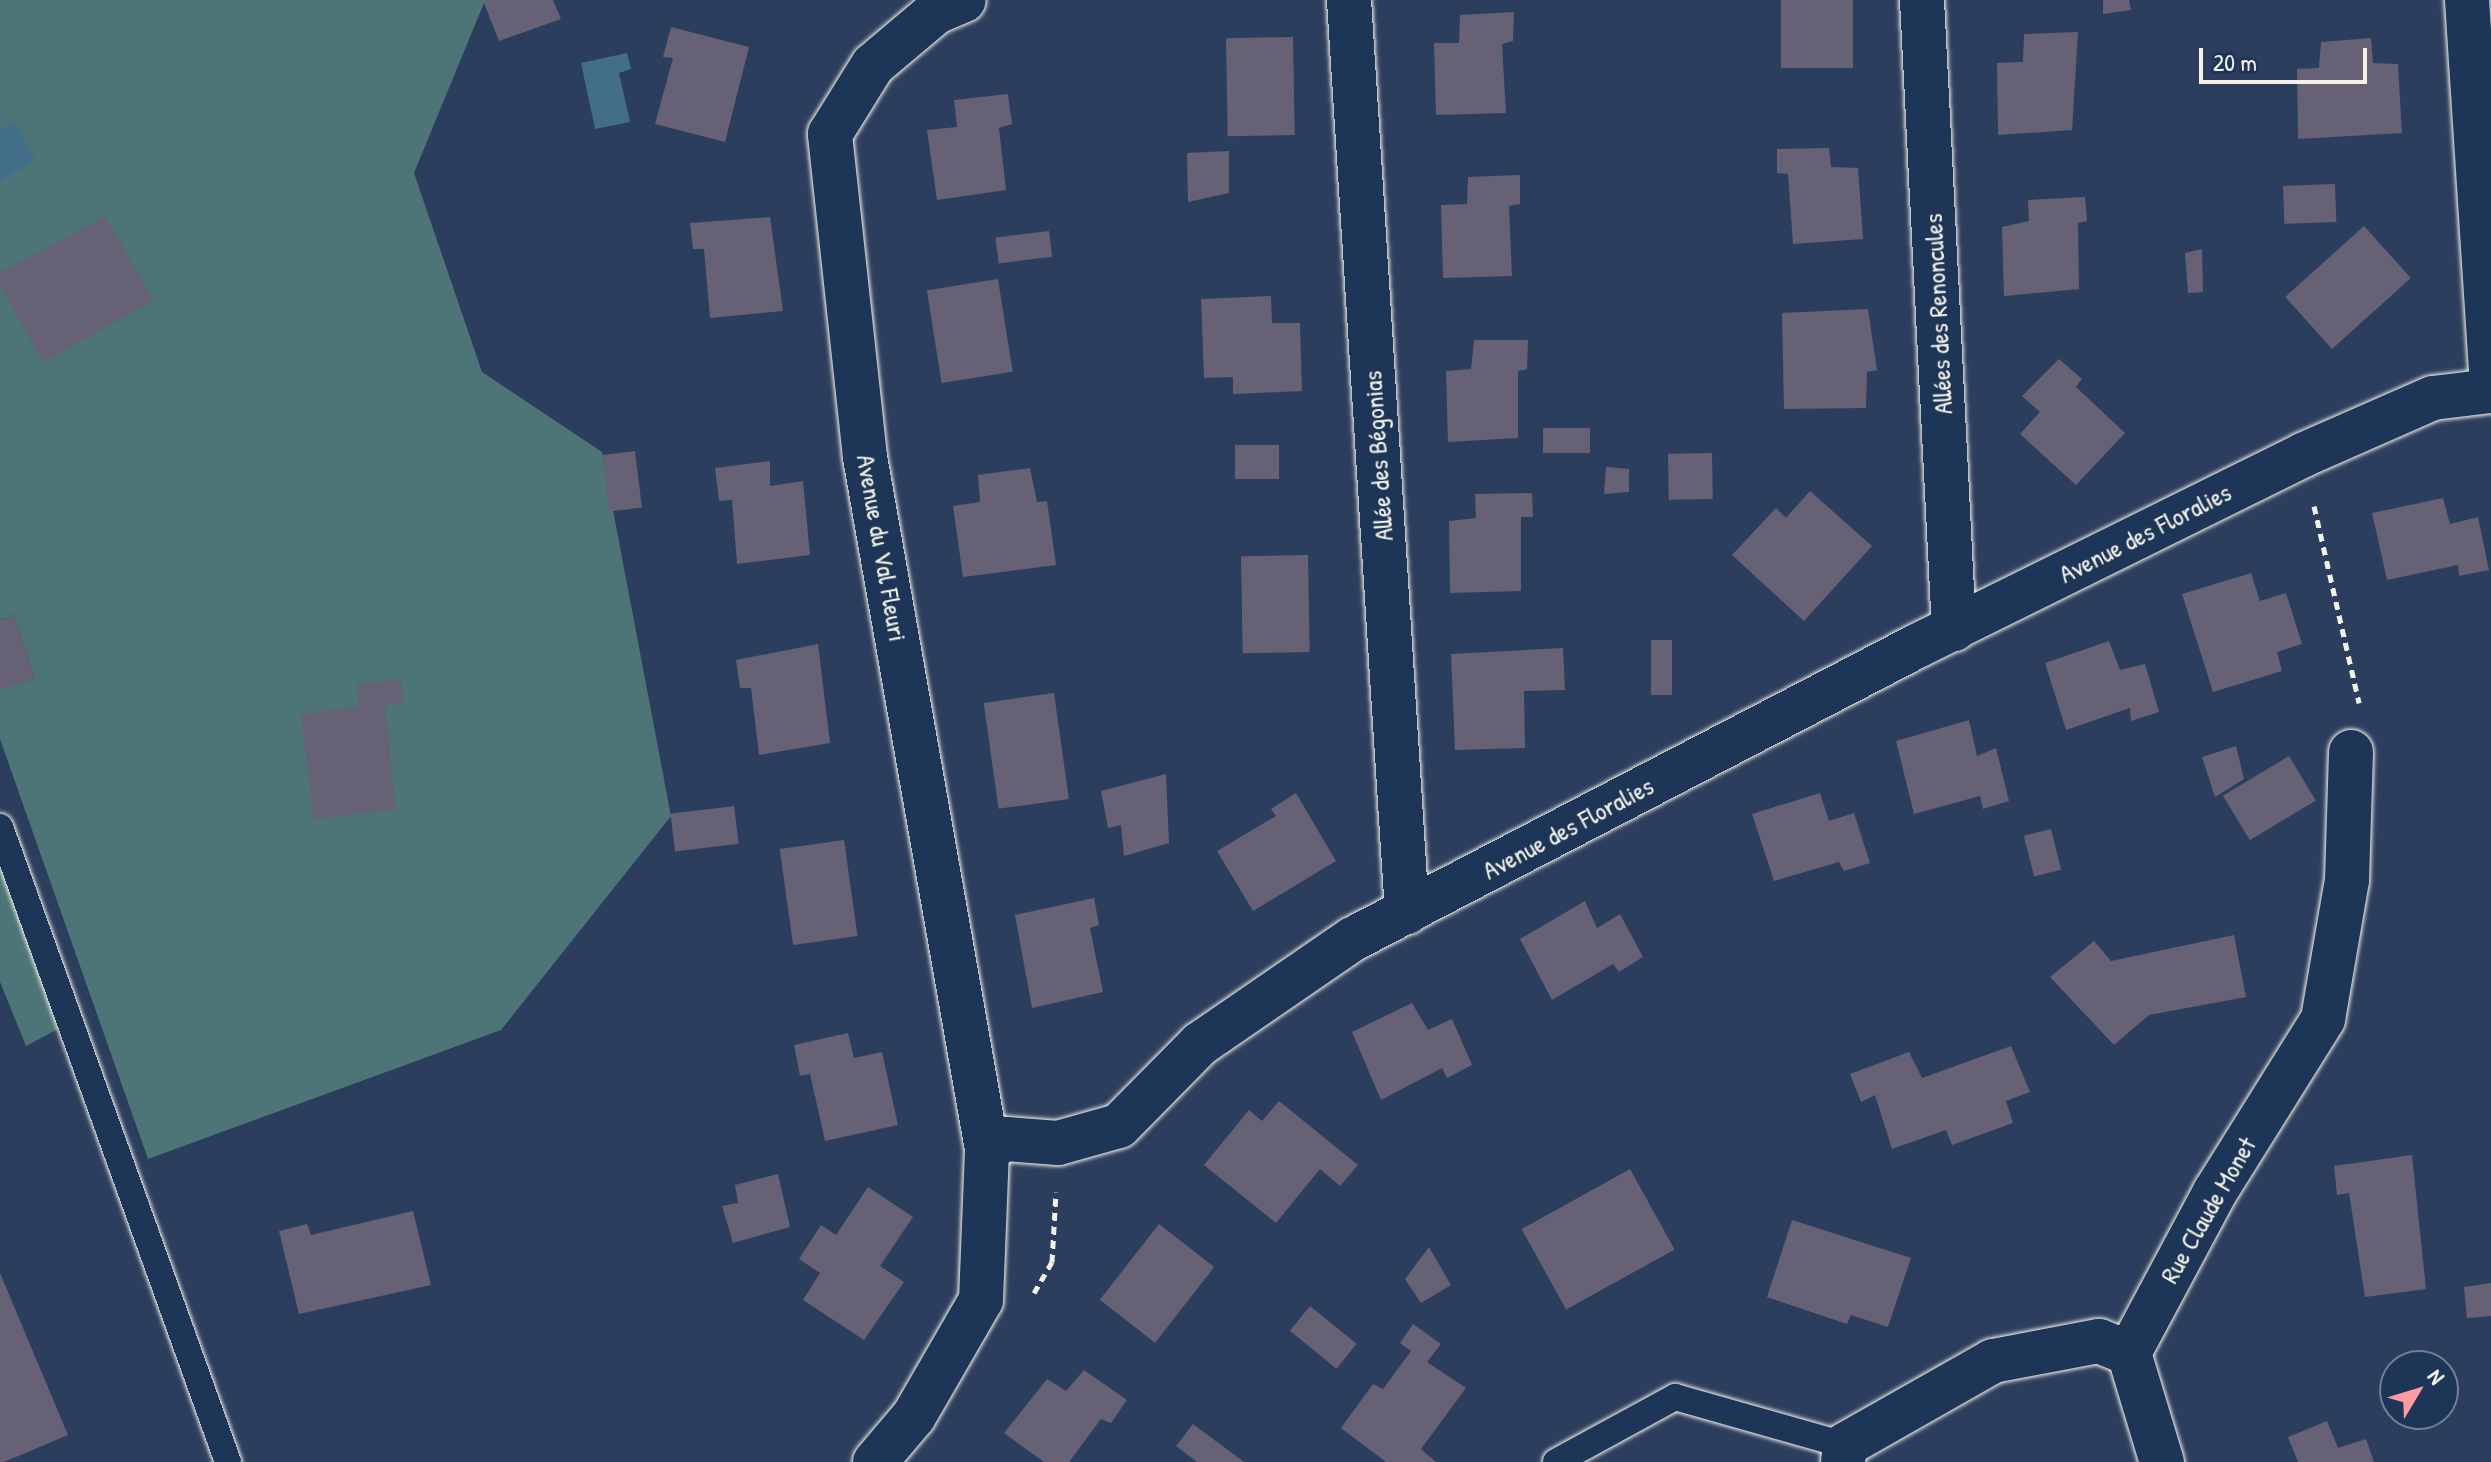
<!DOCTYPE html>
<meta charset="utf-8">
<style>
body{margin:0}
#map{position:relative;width:2491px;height:1462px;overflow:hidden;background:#2c3e5d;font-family:"Patrick Hand",sans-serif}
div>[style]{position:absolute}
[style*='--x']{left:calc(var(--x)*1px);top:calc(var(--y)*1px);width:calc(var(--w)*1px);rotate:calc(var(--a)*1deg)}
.green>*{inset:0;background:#4d7477}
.water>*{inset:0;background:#436e89}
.building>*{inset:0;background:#666175;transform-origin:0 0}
.path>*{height:5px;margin-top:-2.5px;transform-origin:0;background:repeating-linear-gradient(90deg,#f4f1e8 0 8px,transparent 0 14px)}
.roads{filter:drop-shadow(0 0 2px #f4f1e8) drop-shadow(0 0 2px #f4f1e8)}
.lane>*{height:26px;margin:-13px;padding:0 13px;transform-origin:13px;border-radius:13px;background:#1d3557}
.street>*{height:44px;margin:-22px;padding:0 22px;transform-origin:22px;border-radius:22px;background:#1d3557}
span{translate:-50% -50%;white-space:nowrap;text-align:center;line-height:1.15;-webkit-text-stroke:6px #1d3557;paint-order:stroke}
.street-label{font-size:26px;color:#f4f1e8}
.north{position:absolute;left:2379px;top:1350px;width:80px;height:80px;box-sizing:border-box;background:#1d3557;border:2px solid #738091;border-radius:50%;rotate:52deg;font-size:22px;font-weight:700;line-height:32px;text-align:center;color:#f4f1e8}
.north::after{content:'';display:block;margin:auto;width:28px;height:36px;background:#ff9aa2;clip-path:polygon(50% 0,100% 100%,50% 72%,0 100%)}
.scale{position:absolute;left:2199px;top:48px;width:168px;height:36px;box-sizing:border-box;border:4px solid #f4f1e8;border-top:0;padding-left:10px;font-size:24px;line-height:28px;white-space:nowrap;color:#f4f1e8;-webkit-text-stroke:6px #1d3557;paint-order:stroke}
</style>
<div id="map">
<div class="green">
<div style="clip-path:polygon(0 0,493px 0,484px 3px,414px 173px,482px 372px,602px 452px,671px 816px,501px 1030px,148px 1159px,0 739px,0 689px,35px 678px,14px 615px,0 620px)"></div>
<div style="clip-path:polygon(0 864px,64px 1026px,26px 1046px,0 982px)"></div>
</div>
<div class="water">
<div style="clip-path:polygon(627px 53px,631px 69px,619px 73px,630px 122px,595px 129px,581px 63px)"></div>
<div style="clip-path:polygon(14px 123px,36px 160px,0 181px,0 131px)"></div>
</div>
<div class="building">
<div style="clip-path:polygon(492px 0,553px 0,561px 19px,499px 41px,484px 3px)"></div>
<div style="left:1781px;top:0;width:72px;height:68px"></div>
<div style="clip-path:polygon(2103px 0,2129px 0,2131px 10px,2103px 14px)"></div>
<div style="clip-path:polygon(1514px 12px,1513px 41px,1502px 44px,1506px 113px,1436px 115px,1434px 43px,1459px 43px,1460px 15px)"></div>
<div style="clip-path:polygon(671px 27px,749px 47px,725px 142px,655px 124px,673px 58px,663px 57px)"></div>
<div style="clip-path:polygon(2078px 32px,2072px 130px,1998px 135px,1997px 63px,2023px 62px,2024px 34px)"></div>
<div style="left:1293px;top:37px;width:98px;height:67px;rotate:89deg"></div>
<div style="clip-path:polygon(2371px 38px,2373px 63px,2398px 64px,2402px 133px,2298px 139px,2297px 69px,2319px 68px,2321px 42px)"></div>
<div style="clip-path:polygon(1008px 94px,1012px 124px,999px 128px,1006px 190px,937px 200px,927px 130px,957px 127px,954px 100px)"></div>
<div style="clip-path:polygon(1829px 148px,1831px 167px,1858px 168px,1863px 239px,1793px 244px,1788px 174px,1777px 173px,1777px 149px)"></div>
<div style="clip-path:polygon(1229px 151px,1229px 193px,1188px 202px,1187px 153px)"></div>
<div style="clip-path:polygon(1520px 175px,1520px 204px,1509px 206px,1512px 276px,1443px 278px,1441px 205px,1467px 204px,1468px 177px)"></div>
<div style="left:2335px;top:184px;width:38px;height:52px;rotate:88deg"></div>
<div style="clip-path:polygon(2085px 197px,2087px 221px,2078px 223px,2079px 289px,2004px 296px,2002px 227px,2029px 221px,2028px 200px)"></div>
<div style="clip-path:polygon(105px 217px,154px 300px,43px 362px,0 285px,0 273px)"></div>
<div style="clip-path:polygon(770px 217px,783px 311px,710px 318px,704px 249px,693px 249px,690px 223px)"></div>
<div style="left:2364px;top:226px;width:70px;height:106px;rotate:48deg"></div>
<div style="left:1049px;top:231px;width:26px;height:54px;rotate:83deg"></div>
<div style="clip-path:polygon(2202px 249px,2203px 292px,2188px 293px,2185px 253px)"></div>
<div style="left:998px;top:279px;width:94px;height:72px;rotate:81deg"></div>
<div style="clip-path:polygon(1271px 296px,1272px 323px,1300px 323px,1302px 391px,1233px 394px,1233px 377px,1204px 378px,1201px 299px)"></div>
<div style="clip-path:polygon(1868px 309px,1877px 370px,1867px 372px,1866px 408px,1784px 409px,1782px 313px)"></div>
<div style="clip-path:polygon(1474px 340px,1528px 340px,1527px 369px,1518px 371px,1518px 438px,1448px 442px,1446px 371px,1471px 369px)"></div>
<div style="clip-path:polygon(2059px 359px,2082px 379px,2076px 387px,2125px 433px,2076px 485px,2020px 434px,2040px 412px,2022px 396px)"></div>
<div style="left:1543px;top:428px;width:47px;height:25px"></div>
<div style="left:1235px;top:445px;width:44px;height:34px"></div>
<div style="left:635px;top:451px;width:57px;height:33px;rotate:83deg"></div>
<div style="left:1712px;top:453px;width:46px;height:44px;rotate:89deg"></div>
<div style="clip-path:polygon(770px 461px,770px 486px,803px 481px,810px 555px,737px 564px,732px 500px,719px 501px,715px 468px)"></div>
<div style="clip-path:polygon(1606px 467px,1629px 469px,1629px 492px,1604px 494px)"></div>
<div style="clip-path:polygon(1030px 468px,1037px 502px,1047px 501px,1056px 565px,963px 577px,953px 506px,980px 502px,978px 475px)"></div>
<div style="clip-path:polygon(1810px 491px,1872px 546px,1804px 621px,1732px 555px,1776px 508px,1786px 518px)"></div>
<div style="clip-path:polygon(1532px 493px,1533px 517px,1521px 517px,1521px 591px,1450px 593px,1449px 521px,1476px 518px,1475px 494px)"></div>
<div style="clip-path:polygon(2443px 498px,2450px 524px,2478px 517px,2489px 570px,2459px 576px,2458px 565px,2387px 580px,2372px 513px)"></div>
<div style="left:1308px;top:555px;width:97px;height:67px;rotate:89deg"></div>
<div style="clip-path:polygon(2251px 573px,2260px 601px,2286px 593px,2302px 644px,2277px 652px,2282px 671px,2213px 692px,2182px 594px)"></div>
<div style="clip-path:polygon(14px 615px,35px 678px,0 690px,0 620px)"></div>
<div style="left:1651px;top:640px;width:21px;height:55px"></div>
<div style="clip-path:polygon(2109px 641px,2120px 670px,2145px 664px,2159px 712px,2131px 721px,2130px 708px,2066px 730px,2045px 663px)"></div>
<div style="clip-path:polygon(818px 644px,830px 743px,759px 755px,751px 688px,740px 688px,736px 660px)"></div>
<div style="clip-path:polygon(1563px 648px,1565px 690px,1524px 691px,1525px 748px,1455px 750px,1451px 654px)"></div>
<div style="clip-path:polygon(401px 679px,404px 702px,385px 705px,396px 809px,314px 819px,301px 715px,359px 706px,356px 685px)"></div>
<div style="left:1054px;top:693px;width:107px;height:71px;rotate:82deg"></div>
<div style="clip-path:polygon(1969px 720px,1977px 756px,1996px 748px,2009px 801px,1983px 809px,1980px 796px,1914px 814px,1896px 741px)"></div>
<div style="clip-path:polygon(2236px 746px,2244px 779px,2215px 797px,2202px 757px)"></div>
<div style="left:2289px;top:756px;width:52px;height:77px;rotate:59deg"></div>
<div style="clip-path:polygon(1166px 774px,1169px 843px,1124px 856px,1121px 825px,1108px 828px,1101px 791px)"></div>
<div style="clip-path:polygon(1296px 793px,1336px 861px,1253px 911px,1217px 851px,1276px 816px,1271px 809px)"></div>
<div style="clip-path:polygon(1820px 793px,1829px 821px,1854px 813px,1870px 863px,1844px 871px,1839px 862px,1774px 881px,1752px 814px)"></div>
<div style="left:734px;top:806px;width:38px;height:64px;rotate:83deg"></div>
<div style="left:2051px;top:829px;width:42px;height:28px;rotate:76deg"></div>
<div style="left:844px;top:840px;width:97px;height:65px;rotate:82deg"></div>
<div style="clip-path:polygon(1094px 898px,1099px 925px,1090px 928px,1103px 992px,1032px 1008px,1015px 915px)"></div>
<div style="clip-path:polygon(1585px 901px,1597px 928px,1620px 914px,1643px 957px,1619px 972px,1613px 964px,1552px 1000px,1520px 939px)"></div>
<div style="clip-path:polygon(2234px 935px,2246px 997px,2149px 1015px,2114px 1045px,2050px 977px,2094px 941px,2111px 961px)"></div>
<div style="clip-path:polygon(1412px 1003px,1428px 1030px,1452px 1019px,1472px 1065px,1447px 1078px,1442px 1068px,1381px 1100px,1352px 1032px)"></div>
<div style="clip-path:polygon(848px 1033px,854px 1058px,882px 1052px,898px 1125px,825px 1141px,810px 1074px,800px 1076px,794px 1045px)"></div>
<div style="clip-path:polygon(2011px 1046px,2030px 1092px,2006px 1101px,2013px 1123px,1952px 1145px,1946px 1130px,1892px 1149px,1875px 1095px,1861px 1102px,1850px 1074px,1909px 1052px,1922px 1078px)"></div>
<div style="clip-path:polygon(1279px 1101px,1358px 1165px,1340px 1186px,1320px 1169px,1276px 1223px,1204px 1165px,1249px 1110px,1262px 1121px)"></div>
<div style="clip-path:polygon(2412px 1155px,2426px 1289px,2365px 1297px,2349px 1193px,2337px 1195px,2334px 1166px)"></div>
<div style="left:1630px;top:1169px;width:92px;height:124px;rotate:61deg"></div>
<div style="clip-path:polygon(778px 1174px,790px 1227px,733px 1243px,722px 1206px,738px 1203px,735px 1185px)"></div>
<div style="clip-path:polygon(868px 1187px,913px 1217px,880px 1266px,904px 1282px,864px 1340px,803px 1300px,820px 1273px,799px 1259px,821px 1225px,836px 1235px)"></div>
<div style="clip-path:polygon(413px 1211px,431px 1285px,299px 1314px,279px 1231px,307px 1224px,311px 1235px)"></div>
<div style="clip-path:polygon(1792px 1220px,1911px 1258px,1888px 1327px,1851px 1315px,1847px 1324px,1767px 1297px)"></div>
<div style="left:1159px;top:1224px;width:70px;height:96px;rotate:38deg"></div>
<div style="clip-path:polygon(1429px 1247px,1451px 1285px,1421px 1303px,1405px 1279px)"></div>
<div style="clip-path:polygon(0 1273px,68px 1435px,4px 1462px,0 1462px)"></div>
<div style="clip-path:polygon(2491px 1283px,2491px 1316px,2467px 1318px,2464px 1287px)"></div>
<div style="left:1310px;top:1306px;width:60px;height:32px;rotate:39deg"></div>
<div style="clip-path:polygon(1413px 1324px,1441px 1344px,1427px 1362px,1466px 1388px,1421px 1449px,1436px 1462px,1386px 1462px,1341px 1428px,1373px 1384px,1383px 1389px,1411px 1351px,1400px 1343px)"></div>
<div style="clip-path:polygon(1084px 1370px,1127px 1400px,1111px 1423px,1101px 1419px,1069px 1462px,1044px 1462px,1004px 1433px,1047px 1379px,1066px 1391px)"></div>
<div style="clip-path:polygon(2327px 1421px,2338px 1448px,2366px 1439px,2374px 1462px,2298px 1462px,2288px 1437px)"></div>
<div style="clip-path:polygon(1193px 1424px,1244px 1462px,1197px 1462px,1176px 1446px)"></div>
</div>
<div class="path">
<div style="--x:2314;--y:506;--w:202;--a:77.1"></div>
<div style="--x:1034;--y:1293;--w:36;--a:-60"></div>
<div style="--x:1052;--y:1262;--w:70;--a:-86.7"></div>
</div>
<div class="roads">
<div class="lane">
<div style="--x:0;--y:827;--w:675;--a:70.25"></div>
<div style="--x:1556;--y:1462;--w:136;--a:-28.6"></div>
<div style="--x:1675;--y:1397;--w:177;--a:15.8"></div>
</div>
<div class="street">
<div style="--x:1349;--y:0;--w:914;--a:86.36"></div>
<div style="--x:1922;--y:0;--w:630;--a:87.09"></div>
<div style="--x:2467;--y:0;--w:370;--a:86.3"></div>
<div style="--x:987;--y:1149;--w:21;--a:-28"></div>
<div style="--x:1006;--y:1139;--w:52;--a:4.4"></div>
<div style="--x:1058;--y:1143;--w:63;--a:-15.6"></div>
<div style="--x:1119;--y:1126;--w:115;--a:-45.4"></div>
<div style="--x:1200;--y:1044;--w:186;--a:-34.5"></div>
<div style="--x:1353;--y:939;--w:636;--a:-27.45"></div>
<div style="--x:1917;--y:646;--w:431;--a:-26.3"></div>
<div style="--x:2303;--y:455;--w:142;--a:-23.7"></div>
<div style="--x:2433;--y:398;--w:58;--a:-6.9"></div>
<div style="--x:2129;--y:1353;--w:183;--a:-61.9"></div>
<div style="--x:2215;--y:1192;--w:204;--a:-58"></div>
<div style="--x:2323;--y:1019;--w:141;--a:-80.2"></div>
<div style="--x:2347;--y:880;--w:128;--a:-88.2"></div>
<div style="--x:2129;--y:1353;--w:114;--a:73.2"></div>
<div style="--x:875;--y:1462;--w:60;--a:-49.7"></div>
<div style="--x:914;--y:1416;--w:134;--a:-60"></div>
<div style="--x:981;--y:1300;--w:151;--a:-87.7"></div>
<div style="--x:987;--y:1149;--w:703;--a:-100"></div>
<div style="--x:865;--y:457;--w:325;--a:-96.2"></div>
<div style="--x:830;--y:134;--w:81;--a:-58.1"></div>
<div style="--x:873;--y:65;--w:82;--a:-40.1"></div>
<div style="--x:936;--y:12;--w:30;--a:-23"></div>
<div style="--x:1843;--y:1462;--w:17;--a:-83"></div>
<div style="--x:1845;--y:1445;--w:170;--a:-29.6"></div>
<div style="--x:1993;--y:1361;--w:108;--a:-10.7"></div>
<div style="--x:2099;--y:1341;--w:32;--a:22"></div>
</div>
</div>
<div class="street-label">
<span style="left:1938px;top:314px;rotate:-93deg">Allées des Renoncules</span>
<span style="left:1378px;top:456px;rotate:-94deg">Allée des Bégonias</span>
<span style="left:2145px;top:533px;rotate:-27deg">Avenue des Floralies</span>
<span style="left:882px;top:548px;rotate:80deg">Avenue du Val Fleuri</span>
<span style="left:1568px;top:828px;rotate:-28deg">Avenue des Floralies</span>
<span style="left:2208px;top:1210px;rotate:-60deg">Rue Claude Monet</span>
</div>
<div class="north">N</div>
<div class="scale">20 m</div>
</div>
